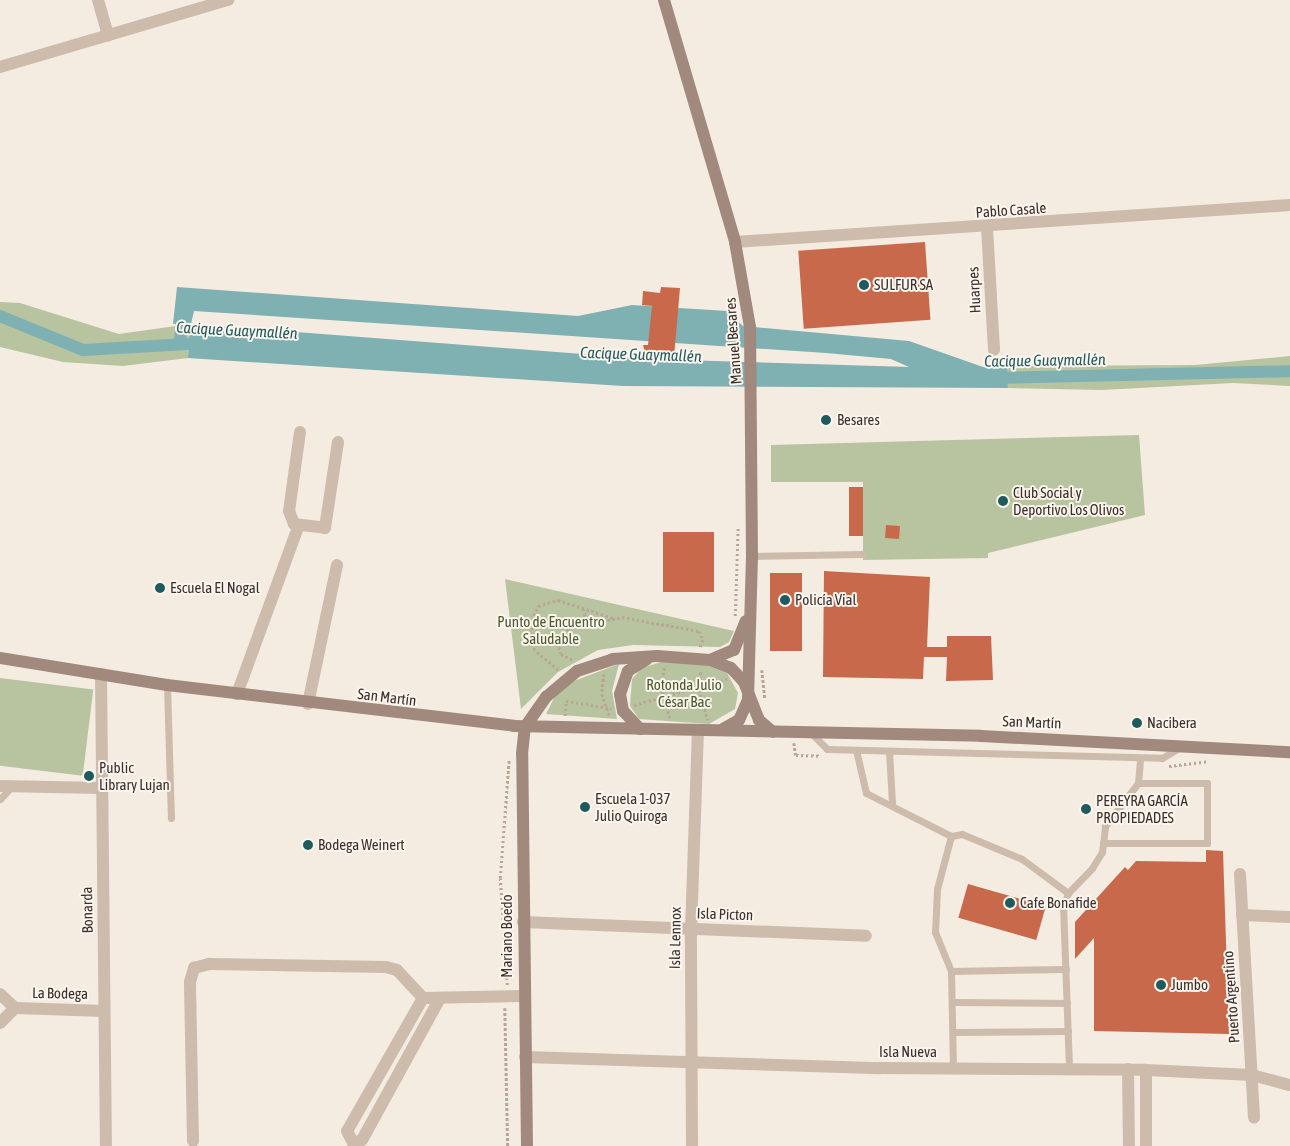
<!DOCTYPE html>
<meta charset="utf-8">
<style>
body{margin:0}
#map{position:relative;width:1290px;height:1146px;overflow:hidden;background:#f4ebe1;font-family:"Asap Condensed",sans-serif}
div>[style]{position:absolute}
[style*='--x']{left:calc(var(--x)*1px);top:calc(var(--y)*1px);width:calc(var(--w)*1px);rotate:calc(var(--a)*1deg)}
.green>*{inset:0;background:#b8c4a0;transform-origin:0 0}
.water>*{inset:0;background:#7fb0b2}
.canal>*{height:12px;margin:-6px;padding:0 6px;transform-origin:6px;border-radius:6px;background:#7fb0b2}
.building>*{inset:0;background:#c8694b;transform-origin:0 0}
.path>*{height:2.5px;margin-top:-1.25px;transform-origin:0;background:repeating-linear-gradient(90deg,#b9a596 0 2.5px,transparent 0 5px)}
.service>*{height:7px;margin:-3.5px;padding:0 3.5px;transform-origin:3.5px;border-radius:3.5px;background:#cdbbac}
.minor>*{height:12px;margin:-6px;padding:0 6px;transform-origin:6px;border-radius:6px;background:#cdbbac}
.secondary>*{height:12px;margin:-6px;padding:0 6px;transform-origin:6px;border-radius:6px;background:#a18a7d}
.dots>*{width:14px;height:14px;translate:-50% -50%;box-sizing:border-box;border:2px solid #fbf5ee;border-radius:50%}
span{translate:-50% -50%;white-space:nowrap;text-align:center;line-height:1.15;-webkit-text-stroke:4px #fbf5ee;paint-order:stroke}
.street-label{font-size:15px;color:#3b302b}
.poi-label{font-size:15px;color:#3b302b}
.left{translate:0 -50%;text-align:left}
.park-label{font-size:15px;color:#4a5a2e}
.water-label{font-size:16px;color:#1f5a5e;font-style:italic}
</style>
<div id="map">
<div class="green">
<div style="clip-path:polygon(0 302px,20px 303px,119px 334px,190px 324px,188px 358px,123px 366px,63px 362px,0 347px)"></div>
<div style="clip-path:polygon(1290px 356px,1290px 386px,1233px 383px,1102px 390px,1008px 388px,1007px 366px,1195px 365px)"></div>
<div style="clip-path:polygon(1139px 435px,1145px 515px,988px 553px,988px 558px,863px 560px,863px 482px,771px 482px,771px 445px)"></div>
<div style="clip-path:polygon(505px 579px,734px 631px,729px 642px,720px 647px,633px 645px,598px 650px,558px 672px,521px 709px)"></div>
<div style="clip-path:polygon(661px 662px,702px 663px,727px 673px,738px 693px,735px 709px,709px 724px,639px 719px,630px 706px,632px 679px,642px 668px)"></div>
<div style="clip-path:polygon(619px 664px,612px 691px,617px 719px,546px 714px,555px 696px,571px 682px)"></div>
<div style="left:0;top:678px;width:94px;height:87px;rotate:7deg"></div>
</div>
<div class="water">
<div style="clip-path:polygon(evenodd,177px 287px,578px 316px,632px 305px,727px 311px,743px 326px,909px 341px,983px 367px,1007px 366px,1008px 388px,623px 386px,188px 358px,190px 324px,173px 324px,177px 287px,194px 311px,826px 353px,891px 359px,909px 367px,647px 359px,191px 324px,194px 311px)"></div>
</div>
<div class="canal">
<div style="--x:0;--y:316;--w:90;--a:22.3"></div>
<div style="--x:83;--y:350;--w:122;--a:-3.3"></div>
<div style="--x:180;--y:342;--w:35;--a:-85"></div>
<div style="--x:991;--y:378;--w:299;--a:-1.3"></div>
</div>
<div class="building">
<div style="left:925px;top:242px;width:78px;height:127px;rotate:86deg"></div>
<div style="clip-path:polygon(661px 287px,680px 288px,674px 357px,647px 359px,643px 345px,648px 345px,652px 306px,642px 305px,643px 291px,660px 293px)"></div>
<div style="left:849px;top:487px;width:14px;height:49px"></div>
<div style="left:886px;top:525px;width:14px;height:13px;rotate:4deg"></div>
<div style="left:663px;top:532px;width:51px;height:60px"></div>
<div style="clip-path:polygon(824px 571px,930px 577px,927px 647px,947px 647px,947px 636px,991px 636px,993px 680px,946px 681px,947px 657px,924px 657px,923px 679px,823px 677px)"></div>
<div style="left:770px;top:573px;width:32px;height:78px"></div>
<div style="clip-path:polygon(1206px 850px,1223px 851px,1229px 1034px,1094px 1031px,1094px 938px,1075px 959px,1075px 922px,1125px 867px,1128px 870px,1136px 861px,1206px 862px)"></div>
<div style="left:968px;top:884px;width:81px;height:35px;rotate:16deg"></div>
</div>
<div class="path">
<div style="--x:735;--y:616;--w:90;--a:-88.1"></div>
<div style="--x:577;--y:624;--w:11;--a:-45"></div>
<div style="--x:585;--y:616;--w:10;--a:-107"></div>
<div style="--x:557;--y:637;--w:17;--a:77"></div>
<div style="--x:561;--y:654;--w:13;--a:27"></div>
<div style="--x:531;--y:638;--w:14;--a:17"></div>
<div style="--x:544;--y:642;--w:33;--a:-27"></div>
<div style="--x:573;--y:627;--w:50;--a:-11.5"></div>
<div style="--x:622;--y:617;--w:78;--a:10.3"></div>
<div style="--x:699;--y:631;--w:10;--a:66"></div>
<div style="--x:703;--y:640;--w:9;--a:111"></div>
<div style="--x:665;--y:668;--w:19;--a:102"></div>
<div style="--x:661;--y:687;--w:32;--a:74"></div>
<div style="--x:558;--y:670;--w:31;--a:-140"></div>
<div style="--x:534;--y:650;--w:30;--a:-96"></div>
<div style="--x:531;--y:620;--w:16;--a:-63"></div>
<div style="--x:538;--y:606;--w:21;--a:-17"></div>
<div style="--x:558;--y:600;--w:58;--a:18.1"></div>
<div style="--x:762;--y:670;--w:29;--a:84"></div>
<div style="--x:701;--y:672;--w:18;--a:96"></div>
<div style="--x:699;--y:690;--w:31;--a:73"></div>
<div style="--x:604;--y:674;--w:20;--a:96"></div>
<div style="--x:602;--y:694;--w:24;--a:71"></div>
<div style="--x:566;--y:701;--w:46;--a:8.8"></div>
<div style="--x:634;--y:705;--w:97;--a:-15.6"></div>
<div style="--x:565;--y:716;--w:15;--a:-86"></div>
<div style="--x:794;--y:743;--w:12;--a:81"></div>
<div style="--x:796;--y:755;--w:25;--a:2"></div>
<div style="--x:1169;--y:766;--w:39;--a:-7"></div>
<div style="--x:507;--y:985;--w:107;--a:-93.7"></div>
<div style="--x:500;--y:878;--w:119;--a:-85.7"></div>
<div style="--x:505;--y:1008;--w:138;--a:88.8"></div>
</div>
<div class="service">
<div style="--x:752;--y:556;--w:111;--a:-1"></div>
<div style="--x:167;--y:685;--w:133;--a:88.3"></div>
<div style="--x:812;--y:734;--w:21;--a:45"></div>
<div style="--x:827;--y:749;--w:335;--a:1.5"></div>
<div style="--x:1162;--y:758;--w:21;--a:-31"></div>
<div style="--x:856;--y:750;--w:44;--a:76.9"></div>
<div style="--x:866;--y:793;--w:95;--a:26.8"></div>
<div style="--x:889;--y:751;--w:52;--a:86.7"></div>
<div style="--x:1138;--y:783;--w:25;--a:-85"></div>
<div style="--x:0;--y:799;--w:18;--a:-47"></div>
<div style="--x:951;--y:971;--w:115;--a:-1"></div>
<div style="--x:953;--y:1002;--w:114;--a:0.5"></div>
<div style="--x:954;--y:1032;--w:114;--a:-0.5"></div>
<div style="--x:953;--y:1068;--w:97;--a:-91.2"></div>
<div style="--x:951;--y:971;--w:42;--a:-112.3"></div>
<div style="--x:935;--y:932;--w:43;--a:-87.3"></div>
<div style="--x:937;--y:889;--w:55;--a:-75.2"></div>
<div style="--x:951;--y:836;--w:11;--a:-10"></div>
<div style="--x:962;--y:834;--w:65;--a:22.6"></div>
<div style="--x:1022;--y:859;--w:57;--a:36.5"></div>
<div style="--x:1069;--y:1068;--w:161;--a:-92.1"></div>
<div style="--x:1063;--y:907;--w:15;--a:-70"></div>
<div style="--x:1068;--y:893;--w:35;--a:-46"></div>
<div style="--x:1092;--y:868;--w:19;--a:-58"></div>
<div style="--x:1102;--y:852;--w:26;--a:-83"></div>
<div style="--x:1105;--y:826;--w:54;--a:-52.5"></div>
<div style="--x:1138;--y:783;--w:69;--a:0"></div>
<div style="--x:1207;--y:783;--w:60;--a:90"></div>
<div style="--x:1207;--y:843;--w:104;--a:180"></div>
</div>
<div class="minor">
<div style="--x:98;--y:0;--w:37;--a:74"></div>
<div style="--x:0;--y:67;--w:238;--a:-16.4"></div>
<div style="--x:987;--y:228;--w:122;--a:86.7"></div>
<div style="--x:735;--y:242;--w:556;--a:-3.81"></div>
<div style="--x:300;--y:432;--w:80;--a:97.9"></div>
<div style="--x:289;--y:511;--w:14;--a:69"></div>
<div style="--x:294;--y:524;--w:31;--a:7"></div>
<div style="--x:325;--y:528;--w:87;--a:-81.4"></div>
<div style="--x:101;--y:674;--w:472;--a:89.4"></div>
<div style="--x:237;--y:694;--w:180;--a:-69.9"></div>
<div style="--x:308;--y:704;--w:142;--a:-78.2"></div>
<div style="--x:0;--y:786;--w:102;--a:1.1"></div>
<div style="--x:1240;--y:874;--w:244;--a:86.7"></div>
<div style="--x:1242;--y:915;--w:48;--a:2.4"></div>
<div style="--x:523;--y:922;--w:343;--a:2.3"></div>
<div style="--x:0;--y:994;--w:21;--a:43"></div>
<div style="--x:423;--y:998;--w:153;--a:119.7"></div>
<div style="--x:347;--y:1131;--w:13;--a:63"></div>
<div style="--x:353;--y:1143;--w:9;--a:-18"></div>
<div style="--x:362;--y:1140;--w:162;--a:-61.2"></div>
<div style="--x:15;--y:1008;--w:89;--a:1.9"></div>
<div style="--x:0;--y:1023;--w:21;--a:-45"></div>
<div style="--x:525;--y:1057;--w:356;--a:1.8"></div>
<div style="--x:881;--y:1068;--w:265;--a:0.4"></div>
<div style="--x:1146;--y:1070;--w:106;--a:2.7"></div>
<div style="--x:1252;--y:1075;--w:39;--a:15"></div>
<div style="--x:1128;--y:1069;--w:77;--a:89.3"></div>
<div style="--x:193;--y:1141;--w:159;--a:-91.1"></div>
<div style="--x:190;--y:982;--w:15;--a:-74"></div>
<div style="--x:194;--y:968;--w:16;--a:-15"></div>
<div style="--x:209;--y:964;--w:177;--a:1"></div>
<div style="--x:386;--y:967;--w:11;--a:15"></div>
<div style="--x:397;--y:970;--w:38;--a:47"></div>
<div style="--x:423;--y:998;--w:100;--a:-1.1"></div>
<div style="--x:692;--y:1146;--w:216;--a:-90.3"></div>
<div style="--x:691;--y:930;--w:199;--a:-88"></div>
<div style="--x:1146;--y:1146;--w:76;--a:-90"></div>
</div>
<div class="secondary">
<div style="--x:664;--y:0;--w:252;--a:73.6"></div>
<div style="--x:735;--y:242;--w:86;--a:80"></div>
<div style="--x:750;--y:327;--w:229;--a:89.5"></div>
<div style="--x:752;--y:556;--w:144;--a:91.6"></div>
<div style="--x:748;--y:700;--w:22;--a:114"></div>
<div style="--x:739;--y:720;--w:18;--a:151"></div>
<div style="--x:0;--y:658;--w:169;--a:9.2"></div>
<div style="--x:167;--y:685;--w:349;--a:6.7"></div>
<div style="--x:514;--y:726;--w:467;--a:1.2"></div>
<div style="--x:981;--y:736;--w:309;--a:3"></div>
<div style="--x:710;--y:660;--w:26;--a:-23"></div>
<div style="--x:734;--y:650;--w:31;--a:-68"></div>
<div style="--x:640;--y:729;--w:25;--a:-133"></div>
<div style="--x:623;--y:711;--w:17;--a:-100"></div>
<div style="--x:620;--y:694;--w:24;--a:-71"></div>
<div style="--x:628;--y:671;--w:22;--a:-32"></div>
<div style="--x:527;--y:1146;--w:392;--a:-90.7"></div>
<div style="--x:522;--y:754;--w:27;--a:-84"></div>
<div style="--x:525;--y:727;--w:37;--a:-55"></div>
<div style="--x:546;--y:697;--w:40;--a:-40"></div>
<div style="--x:577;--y:671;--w:38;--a:-18"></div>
<div style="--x:613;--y:659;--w:44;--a:-3.9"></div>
<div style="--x:657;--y:656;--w:53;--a:4.3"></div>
<div style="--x:710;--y:660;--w:22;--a:21"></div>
<div style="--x:731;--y:668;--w:19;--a:47"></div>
<div style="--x:744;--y:682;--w:41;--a:68.5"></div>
<div style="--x:759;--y:720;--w:18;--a:41"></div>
</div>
<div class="dots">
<div style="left:864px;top:285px;background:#1f5a5e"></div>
<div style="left:826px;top:420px;background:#1f5a5e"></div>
<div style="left:1003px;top:501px;background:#1f5a5e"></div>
<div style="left:160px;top:588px;background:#1f5a5e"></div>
<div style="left:785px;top:600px;background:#1f5a5e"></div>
<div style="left:1137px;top:723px;background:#1f5a5e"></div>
<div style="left:89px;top:776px;background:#1f5a5e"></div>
<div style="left:585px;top:807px;background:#1f5a5e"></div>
<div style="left:1086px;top:809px;background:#1f5a5e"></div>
<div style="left:308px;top:845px;background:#1f5a5e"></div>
<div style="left:1010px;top:903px;background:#1f5a5e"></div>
<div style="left:1161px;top:985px;background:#1f5a5e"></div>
</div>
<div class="street-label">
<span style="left:1011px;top:210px;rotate:-4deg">Pablo Casale</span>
<span style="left:974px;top:290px;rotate:-93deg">Huarpes</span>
<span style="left:733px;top:341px;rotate:-94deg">Manuel Besares</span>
<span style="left:387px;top:697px;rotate:7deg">San Martín</span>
<span style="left:1032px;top:722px;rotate:2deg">San Martín</span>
<span style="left:87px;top:910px;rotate:-91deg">Bonarda</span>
<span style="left:725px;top:914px;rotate:2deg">Isla Picton</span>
<span style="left:507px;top:936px;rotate:-90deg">Mariano Boedo</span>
<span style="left:675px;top:938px;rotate:-89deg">Isla Lennox</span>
<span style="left:60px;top:993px;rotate:1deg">La Bodega</span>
<span style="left:1231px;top:997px;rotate:-94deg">Puerto Argentino</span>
<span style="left:908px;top:1052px">Isla Nueva</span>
</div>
<div class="poi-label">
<span class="left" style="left:874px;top:285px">SULFUR SA</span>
<span class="left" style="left:837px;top:420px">Besares</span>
<span class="left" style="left:1013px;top:501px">Club Social y<br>Deportivo Los Olivos</span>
<span class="left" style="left:170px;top:588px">Escuela El Nogal</span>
<span class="left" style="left:795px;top:600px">Policía Vial</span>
<span class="left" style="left:1147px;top:723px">Nacibera</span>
<span class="left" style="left:99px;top:776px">Public<br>Library Lujan</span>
<span class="left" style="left:595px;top:807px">Escuela 1-037<br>Julio Quiroga</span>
<span class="left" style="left:1096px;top:809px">PEREYRA GARCÍA<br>PROPIEDADES</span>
<span class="left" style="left:318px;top:845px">Bodega Weinert</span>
<span class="left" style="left:1020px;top:903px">Cafe Bonafide</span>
<span class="left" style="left:1171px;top:985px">Jumbo</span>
</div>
<div class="park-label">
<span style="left:551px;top:630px">Punto de Encuentro<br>Saludable</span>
<span style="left:684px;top:693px">Rotonda Julio<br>César Bac</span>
</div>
<div class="water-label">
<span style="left:237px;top:330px;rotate:3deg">Cacique Guaymallén</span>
<span style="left:641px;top:354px;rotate:2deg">Cacique Guaymallén</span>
<span style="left:1045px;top:360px;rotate:-1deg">Cacique Guaymallén</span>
</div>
</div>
